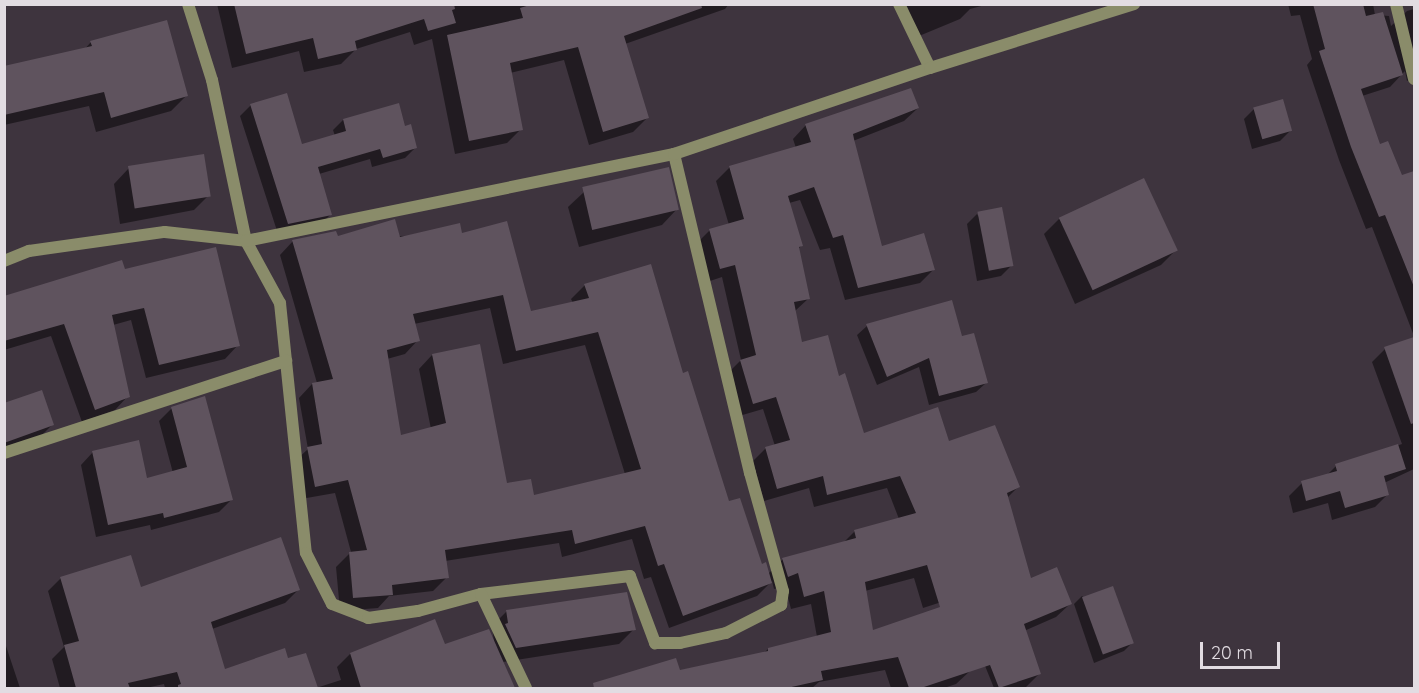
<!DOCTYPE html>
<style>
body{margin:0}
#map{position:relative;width:1419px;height:693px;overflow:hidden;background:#3e343e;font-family:Quicksand,sans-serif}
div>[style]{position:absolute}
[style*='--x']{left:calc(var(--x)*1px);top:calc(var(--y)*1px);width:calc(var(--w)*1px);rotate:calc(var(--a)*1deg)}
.shadow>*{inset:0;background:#0007}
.building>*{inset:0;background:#5f535e;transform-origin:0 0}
.street>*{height:12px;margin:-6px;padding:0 6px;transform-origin:6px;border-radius:6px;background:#8a8c6a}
span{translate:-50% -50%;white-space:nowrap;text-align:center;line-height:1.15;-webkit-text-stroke:4.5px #3e343e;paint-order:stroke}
.frame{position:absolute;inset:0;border:6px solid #e2dce2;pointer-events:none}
.scale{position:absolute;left:1200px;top:642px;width:80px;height:27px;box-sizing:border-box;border:3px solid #e2dce2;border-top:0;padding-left:8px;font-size:18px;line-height:21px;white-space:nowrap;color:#e2dce2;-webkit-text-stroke:4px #3e343e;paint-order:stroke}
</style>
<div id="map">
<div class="shadow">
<div style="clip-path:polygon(217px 4px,729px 4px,725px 9px,625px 44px,647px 118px,633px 132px,589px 145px,564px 60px,510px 73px,521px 129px,507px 143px,455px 154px,432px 39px,414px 45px,410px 32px,356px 49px,341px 64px,304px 72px,299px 51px,232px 68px)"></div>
<div style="clip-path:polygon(906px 4px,989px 4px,970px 9px,960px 19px,919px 36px)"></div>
<div style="clip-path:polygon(1288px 4px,1373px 4px,1375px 15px,1389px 16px,1391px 26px,1407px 11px,1414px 9px,1414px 78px,1407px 81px,1405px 71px,1390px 87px,1362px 96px,1379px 146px,1401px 177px,1414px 173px,1414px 336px,1372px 227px,1366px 229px,1339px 160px,1307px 65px,1312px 59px,1300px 15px,1291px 16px)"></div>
<div style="clip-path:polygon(91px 42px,186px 96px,171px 111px,96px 132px,89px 106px,4px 125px,4px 68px,84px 50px)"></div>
<div style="clip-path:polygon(251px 105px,301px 146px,335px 136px,333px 130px,343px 120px,404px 128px,416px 147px,405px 158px,372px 167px,370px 159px,319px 174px,330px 215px,320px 225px,278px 234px,240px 116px)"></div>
<div style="clip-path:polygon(evenodd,918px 108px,904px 121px,853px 141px,881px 248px,933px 270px,920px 283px,845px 300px,830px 248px,820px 250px,800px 200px,789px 203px,801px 246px,798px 249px,809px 298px,795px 311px,801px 344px,838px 378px,863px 435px,948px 443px,1018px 487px,1007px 498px,1030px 580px,1070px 604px,1056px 617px,1024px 631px,1040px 673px,1026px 687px,994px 688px,957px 597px,923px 608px,914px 578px,865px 591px,872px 632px,970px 671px,956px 684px,944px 688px,891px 688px,885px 670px,819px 682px,812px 688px,597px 688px,764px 653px,768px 649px,817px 637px,811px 604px,791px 609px,785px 586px,774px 589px,772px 581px,757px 596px,669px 628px,651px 577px,644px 579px,632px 539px,562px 557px,559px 543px,445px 561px,447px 577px,433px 591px,389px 596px,378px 608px,340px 611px,336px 567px,351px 552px,335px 493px,301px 499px,294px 462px,308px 449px,299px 398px,312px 384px,317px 383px,280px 255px,293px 241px,337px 237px,461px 235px,530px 313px,573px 303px,571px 299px,585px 285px,682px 374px,728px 503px,761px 565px,768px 574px,783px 559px,843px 543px,855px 531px,899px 519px,887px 488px,814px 507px,809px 488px,764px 501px,753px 461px,766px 448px,775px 446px,763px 409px,739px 416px,727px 374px,741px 360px,722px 277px,707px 282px,696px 244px,710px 230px,729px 225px,716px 181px,730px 167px,796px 148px,793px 139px,806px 125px,918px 108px,490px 308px,503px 364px,585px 345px,625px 474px,533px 497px,506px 484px,432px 355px,419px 369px,431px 429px,400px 437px,387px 359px,405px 354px,418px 340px,414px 324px,490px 308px)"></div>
<div style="clip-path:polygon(1254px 109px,1290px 131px,1280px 141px,1252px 149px,1244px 119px)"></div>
<div style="clip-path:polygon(129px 168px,209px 195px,194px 210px,120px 224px,114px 184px)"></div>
<div style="clip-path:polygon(584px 192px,677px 209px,662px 225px,579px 247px,568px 207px)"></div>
<div style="clip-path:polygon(977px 214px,1011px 266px,1001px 276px,977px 281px,967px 224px)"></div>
<div style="clip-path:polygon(1059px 219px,1176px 250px,1161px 265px,1075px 304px,1044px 234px)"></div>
<div style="clip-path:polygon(124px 271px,238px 345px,225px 359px,146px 378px,131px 320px,113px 325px,128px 396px,115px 410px,82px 422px,51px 336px,4px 350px,4px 297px)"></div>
<div style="clip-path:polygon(867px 326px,986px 383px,976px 392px,929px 405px,919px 367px,877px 385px,857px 335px)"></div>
<div style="clip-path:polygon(1414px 338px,1414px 469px,1384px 483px,1388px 494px,1375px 507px,1332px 520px,1328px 503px,1293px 513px,1289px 496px,1302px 483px,1326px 476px,1336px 466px,1402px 444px,1372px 362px,1385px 349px)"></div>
<div style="clip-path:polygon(204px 398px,231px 500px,219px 512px,151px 530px,150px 525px,96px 537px,81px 465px,93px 452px,146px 480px,173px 473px,159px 421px,171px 409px)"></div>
<div style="clip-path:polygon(4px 405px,52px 425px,39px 438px,4px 451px)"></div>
<div style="clip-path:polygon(61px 578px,140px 589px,298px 590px,285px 603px,212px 629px,224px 671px,287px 660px,305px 655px,316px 688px,341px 680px,337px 667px,350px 654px,494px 642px,492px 626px,507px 611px,634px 629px,619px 644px,503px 662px,513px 688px,165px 688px,164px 684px,146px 688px,60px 688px,52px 659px,64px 647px,48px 591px)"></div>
<div style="clip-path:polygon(1082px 596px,1132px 643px,1124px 651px,1094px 663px,1074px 604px)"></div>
<div style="clip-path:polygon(4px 640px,20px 688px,4px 688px)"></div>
</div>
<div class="building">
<div style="clip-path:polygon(234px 4px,454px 4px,455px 9px,452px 10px,456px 23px,428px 31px,424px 19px,355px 41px,357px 50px,318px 59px,313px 38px,246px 54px)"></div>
<div style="clip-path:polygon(533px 4px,701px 4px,702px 8px,624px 36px,649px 118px,603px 132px,578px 47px,510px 63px,523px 130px,469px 141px,447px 35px,523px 18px,520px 8px)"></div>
<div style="clip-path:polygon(1313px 4px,1363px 4px,1366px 16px,1383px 12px,1403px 75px,1361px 89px,1380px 144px,1388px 141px,1402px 175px,1414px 171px,1414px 287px,1385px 215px,1379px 217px,1351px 147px,1319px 51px,1325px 49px)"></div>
<div style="clip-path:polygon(167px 20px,188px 96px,111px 118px,104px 92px,4px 115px,4px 66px,92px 46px,90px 41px)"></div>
<div style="clip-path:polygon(evenodd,911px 88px,919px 108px,853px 134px,854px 139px,882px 246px,924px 233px,935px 270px,858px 288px,843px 235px,833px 238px,814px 187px,788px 196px,803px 246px,799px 247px,810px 299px,794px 302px,802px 342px,828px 335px,839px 376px,845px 373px,864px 433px,938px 407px,949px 441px,995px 425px,1020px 487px,1007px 493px,1031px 578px,1057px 567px,1072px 604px,1024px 624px,1041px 674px,999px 688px,990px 665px,921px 688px,909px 688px,898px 657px,821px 671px,823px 680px,787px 688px,594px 688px,593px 683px,676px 658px,680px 670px,768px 651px,768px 648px,831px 632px,824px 591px,804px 597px,798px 573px,788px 577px,782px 558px,856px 538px,854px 530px,916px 513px,900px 476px,827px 495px,823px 476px,777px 489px,765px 447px,790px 440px,776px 397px,753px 404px,740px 360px,756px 355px,735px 265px,720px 269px,709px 229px,744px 219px,729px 166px,811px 142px,805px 124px,911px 88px,927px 565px,940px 607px,873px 630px,865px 582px,927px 565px)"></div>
<div style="clip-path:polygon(287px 93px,302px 144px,346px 131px,343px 119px,399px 103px,405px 126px,411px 124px,417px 148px,383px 158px,380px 149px,318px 167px,332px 215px,288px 224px,250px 104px)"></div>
<div style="left:1283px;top:99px;width:33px;height:31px;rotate:74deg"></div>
<div style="left:204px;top:154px;width:43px;height:77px;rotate:81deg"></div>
<div style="left:669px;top:167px;width:44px;height:89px;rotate:77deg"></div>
<div style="left:1144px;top:178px;width:80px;height:94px;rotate:65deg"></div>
<div style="left:1002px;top:207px;width:60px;height:25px;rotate:79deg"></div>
<div style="clip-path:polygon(evenodd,395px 219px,400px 237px,460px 223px,462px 233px,507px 221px,531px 311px,589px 298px,584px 284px,651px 264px,683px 373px,688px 371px,729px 501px,740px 498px,762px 564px,766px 562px,772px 583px,683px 616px,664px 564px,658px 566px,645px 526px,575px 544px,572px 530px,445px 550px,449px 578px,392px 585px,393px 595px,353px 598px,349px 552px,367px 550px,348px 480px,315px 487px,307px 447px,322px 444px,312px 383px,333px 379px,292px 240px,336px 231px,338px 236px,395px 219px,503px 295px,516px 351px,598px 332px,641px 469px,534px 495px,531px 479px,507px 483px,480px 344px,432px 354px,446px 423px,401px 435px,387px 350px,420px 341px,413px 314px,503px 295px)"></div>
<div style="clip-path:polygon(216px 247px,240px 346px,159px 365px,144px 308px,112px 315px,130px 397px,95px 410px,64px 324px,4px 341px,4px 296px,122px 260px,125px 269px)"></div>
<div style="clip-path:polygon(952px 300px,962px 336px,974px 333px,988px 383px,939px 396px,929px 358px,887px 377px,866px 324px)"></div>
<div style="clip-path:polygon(1414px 337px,1414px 423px,1411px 424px,1384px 347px)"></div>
<div style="clip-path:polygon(42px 390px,54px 425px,4px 443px,4px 403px)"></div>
<div style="clip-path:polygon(205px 396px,233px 500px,164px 518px,163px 513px,108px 525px,92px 451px,139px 440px,147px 478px,187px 467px,171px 407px)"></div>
<div style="clip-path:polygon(1398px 444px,1406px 469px,1384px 476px,1389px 495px,1345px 508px,1340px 491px,1306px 501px,1301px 481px,1337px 471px,1335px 464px)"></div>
<div style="clip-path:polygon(281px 537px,300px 590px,211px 622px,225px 669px,285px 648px,288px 658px,306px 653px,318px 688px,178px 688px,178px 685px,181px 684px,177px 672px,128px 683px,130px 688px,76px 688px,64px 645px,79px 641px,60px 577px,131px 555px,141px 587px)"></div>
<div style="left:1113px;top:586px;width:61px;height:33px;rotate:70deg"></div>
<div style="clip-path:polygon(627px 592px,636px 630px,516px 648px,505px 624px,508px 623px,506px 610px)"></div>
<div style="clip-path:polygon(435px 619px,445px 644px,489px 629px,515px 688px,361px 688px,350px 653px)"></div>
</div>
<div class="street">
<div style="--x:188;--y:4;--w:80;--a:72.5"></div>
<div style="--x:212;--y:80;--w:165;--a:78.1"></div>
<div style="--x:246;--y:241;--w:71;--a:61.3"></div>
<div style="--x:280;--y:303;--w:251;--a:84.1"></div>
<div style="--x:306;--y:553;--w:57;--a:63"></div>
<div style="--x:332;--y:604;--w:39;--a:21"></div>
<div style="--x:368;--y:618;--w:50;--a:-8"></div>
<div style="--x:418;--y:611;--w:65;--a:-15.1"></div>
<div style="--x:481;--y:594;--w:150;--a:-6.9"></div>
<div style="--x:630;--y:576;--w:72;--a:69.5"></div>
<div style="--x:655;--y:643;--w:25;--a:0"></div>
<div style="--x:680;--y:643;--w:47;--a:-12.3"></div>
<div style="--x:726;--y:633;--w:62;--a:-27"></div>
<div style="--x:781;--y:605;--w:14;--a:-82"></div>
<div style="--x:783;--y:591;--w:123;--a:-105.6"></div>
<div style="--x:750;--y:473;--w:328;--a:-103.4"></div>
<div style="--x:899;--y:4;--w:71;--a:64.2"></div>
<div style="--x:1396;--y:4;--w:77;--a:76.5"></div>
<div style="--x:4;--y:261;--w:27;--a:-22"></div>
<div style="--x:29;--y:251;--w:137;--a:-8"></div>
<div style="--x:165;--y:232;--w:81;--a:6.3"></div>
<div style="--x:246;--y:241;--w:437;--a:-11.5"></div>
<div style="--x:674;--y:154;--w:270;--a:-18.6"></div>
<div style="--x:930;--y:68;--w:214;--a:-17.4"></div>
<div style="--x:4;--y:453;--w:297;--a:-18.1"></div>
<div style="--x:481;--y:594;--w:104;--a:64.4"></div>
</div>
<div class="frame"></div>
<div class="scale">20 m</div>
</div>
